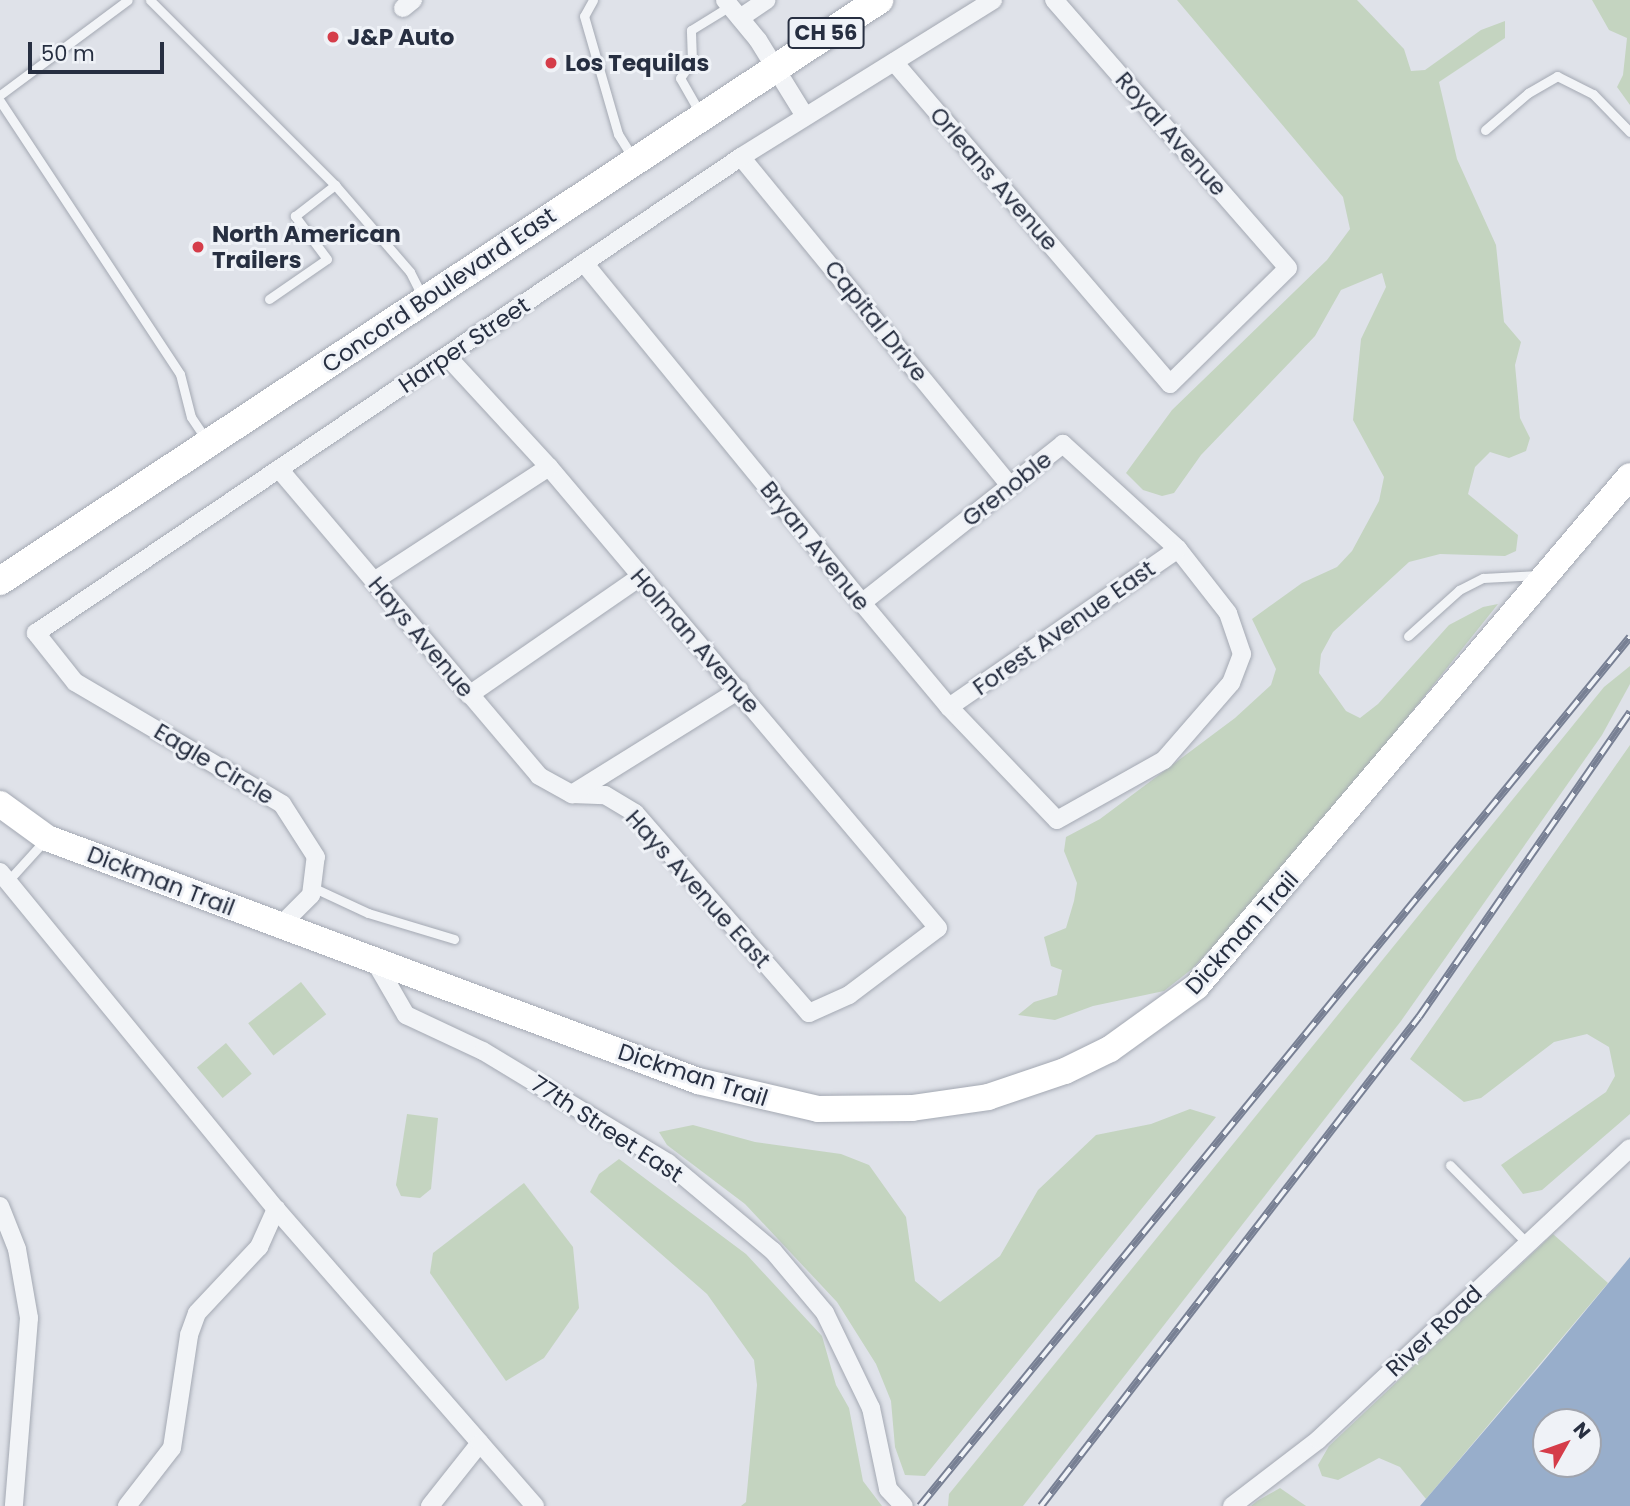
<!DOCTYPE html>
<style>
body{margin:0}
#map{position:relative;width:1630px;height:1506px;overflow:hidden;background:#dfe2e9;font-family:Poppins,sans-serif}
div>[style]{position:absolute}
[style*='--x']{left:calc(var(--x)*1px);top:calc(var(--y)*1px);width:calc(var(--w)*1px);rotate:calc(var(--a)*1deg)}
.green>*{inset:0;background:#c4d4c0;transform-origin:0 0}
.water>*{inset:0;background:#98aecb}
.roads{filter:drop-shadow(0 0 2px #a4a9b3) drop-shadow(0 0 2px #a4a9b3)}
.lane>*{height:9px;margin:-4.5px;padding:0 4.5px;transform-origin:4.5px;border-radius:4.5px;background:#f2f4f7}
.street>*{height:18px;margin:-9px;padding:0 9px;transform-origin:9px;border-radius:9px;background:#f2f4f7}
.secondary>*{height:26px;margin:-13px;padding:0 13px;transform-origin:13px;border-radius:13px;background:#fff}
.primary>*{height:28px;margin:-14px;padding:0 14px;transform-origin:14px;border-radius:14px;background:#fff}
.rail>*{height:8px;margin-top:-4px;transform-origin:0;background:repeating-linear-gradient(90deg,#eff2f7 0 16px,#788094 0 32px);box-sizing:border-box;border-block:2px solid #788094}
.dots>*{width:19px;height:19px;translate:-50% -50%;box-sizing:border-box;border:4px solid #eff2f7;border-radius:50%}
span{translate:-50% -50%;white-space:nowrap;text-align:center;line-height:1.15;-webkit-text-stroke:6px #eff2f7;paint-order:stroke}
.shield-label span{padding:2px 5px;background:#eff2f7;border:2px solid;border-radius:5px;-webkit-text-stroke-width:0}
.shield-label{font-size:21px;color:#272f41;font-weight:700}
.poi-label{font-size:23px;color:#272f41;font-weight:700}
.left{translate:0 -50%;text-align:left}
.street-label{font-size:23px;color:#272f41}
.north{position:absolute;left:1532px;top:1408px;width:70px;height:70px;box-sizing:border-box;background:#eff2f7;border:2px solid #9fa4ae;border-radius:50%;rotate:50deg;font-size:19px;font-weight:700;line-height:28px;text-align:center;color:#272f41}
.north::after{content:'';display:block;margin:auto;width:24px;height:32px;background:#d53d4a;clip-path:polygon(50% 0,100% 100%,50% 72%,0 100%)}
.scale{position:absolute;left:28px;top:42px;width:136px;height:32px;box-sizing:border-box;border:4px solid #272f41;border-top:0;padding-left:9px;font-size:21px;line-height:24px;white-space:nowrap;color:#272f41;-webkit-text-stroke:5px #eff2f7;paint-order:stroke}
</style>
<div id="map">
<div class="green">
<div style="clip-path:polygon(1177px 0,1357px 0,1404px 49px,1411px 71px,1425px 70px,1481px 30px,1505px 21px,1505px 38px,1439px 82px,1457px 159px,1496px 245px,1504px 322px,1521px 342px,1515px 365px,1520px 418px,1530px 438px,1526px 451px,1509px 458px,1490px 452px,1475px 467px,1468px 494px,1518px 535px,1516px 551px,1505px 556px,1440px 554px,1409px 562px,1333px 632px,1321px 654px,1319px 673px,1346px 711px,1360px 718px,1378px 704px,1449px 625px,1483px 607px,1498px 604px,1296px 857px,1192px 969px,1164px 991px,1093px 1006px,1055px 1020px,1018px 1015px,1034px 1002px,1057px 995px,1062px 970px,1051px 966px,1044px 937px,1066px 928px,1074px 901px,1077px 883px,1064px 851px,1066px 837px,1100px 819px,1235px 718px,1271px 685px,1276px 669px,1252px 619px,1302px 583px,1337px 567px,1352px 551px,1379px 501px,1384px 477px,1353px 420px,1361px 339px,1386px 287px,1382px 273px,1341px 290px,1315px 336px,1201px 455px,1174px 493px,1162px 496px,1143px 490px,1126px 473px,1172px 410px,1327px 260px,1350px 229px,1343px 197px)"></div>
<div style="clip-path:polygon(1592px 0,1630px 0,1630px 105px,1617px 87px,1623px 75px,1627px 38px,1609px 30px)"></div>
<div style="clip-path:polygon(1630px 666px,1630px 684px,1602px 735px,1401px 1021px,1023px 1506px,948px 1506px,949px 1494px,1604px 687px)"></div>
<div style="clip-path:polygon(1630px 745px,1630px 1114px,1542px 1190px,1523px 1194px,1501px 1165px,1606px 1092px,1615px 1076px,1609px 1047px,1587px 1034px,1554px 1042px,1481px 1098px,1464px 1102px,1410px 1059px)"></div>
<div style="left:301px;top:982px;width:41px;height:67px;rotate:52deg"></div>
<div style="left:226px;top:1043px;width:40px;height:38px;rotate:50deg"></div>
<div style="clip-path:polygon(1190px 1109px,1216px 1117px,925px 1476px,905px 1475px,895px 1447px,891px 1401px,876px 1364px,837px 1302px,745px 1204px,667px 1145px,659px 1132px,693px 1125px,755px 1142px,841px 1154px,869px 1165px,906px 1217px,915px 1281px,940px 1302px,1000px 1256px,1038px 1190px,1096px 1135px,1151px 1124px)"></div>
<div style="clip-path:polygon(407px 1114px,438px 1118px,431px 1189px,420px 1198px,401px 1196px,396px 1185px)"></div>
<div style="clip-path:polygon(619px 1159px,746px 1254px,822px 1336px,836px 1385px,849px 1408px,863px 1481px,882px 1506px,741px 1506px,746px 1502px,757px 1385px,754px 1360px,707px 1294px,590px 1192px,599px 1174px)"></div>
<div style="clip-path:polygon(524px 1183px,573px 1247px,579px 1308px,544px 1358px,506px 1381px,430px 1273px,433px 1253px)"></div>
<div style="clip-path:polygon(1553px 1234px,1608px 1283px,1426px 1499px,1400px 1467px,1379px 1458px,1338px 1480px,1322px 1476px,1318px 1465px,1329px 1446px)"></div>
<div style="clip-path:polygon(1280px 1488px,1306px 1506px,1251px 1506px,1257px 1501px)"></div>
</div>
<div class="water">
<div style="clip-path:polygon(evenodd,1630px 1257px,1630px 1506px,1420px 1506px,1538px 1368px,1630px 1257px,1546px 1422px,1588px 1422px,1588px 1464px,1546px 1464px,1546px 1422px)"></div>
</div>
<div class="roads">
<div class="lane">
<div style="--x:150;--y:0;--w:262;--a:45"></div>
<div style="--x:335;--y:185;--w:115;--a:49.2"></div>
<div style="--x:410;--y:272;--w:29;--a:63"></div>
<div style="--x:593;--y:0;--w:18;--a:119"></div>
<div style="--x:584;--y:16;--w:123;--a:73.9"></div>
<div style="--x:618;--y:134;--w:28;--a:58"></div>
<div style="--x:0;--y:95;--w:159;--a:-36.6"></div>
<div style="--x:0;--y:101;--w:327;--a:56.6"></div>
<div style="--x:180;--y:374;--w:44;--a:75.7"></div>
<div style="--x:191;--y:417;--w:29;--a:56"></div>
<div style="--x:700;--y:113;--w:40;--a:-119.7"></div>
<div style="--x:680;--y:78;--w:21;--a:-55"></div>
<div style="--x:692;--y:61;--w:31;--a:-92"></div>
<div style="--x:691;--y:30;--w:46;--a:-31.6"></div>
<div style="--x:1485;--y:130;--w:57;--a:-40.7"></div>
<div style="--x:1528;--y:93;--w:34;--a:-30"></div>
<div style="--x:1557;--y:76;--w:40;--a:26.6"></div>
<div style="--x:1593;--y:94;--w:53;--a:45.8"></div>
<div style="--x:269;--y:299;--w:70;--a:-34.6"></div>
<div style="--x:327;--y:259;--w:54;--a:-126.7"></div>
<div style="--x:295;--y:216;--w:51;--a:-37.8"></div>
<div style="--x:1408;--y:636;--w:69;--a:-42"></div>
<div style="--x:1459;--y:590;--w:27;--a:-27"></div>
<div style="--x:1483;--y:578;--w:56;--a:-3.1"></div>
<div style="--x:7;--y:882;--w:58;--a:-47.8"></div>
<div style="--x:312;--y:887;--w:62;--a:24.9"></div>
<div style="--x:368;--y:913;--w:90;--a:16.8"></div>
<div style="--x:1450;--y:1165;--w:111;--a:45.4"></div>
</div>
<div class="street">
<div style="--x:725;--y:0;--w:52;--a:50.5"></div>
<div style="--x:758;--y:40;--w:89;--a:58.3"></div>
<div style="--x:403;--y:8;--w:13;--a:-39"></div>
<div style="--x:740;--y:18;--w:32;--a:-34"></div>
<div style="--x:894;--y:62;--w:424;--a:49.4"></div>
<div style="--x:1170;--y:384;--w:165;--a:-44.5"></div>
<div style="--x:1288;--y:268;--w:356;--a:-131.1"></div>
<div style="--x:741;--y:157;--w:425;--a:50.7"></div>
<div style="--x:584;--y:263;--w:439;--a:50.7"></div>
<div style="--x:862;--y:603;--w:136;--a:50.1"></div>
<div style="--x:949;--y:707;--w:156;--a:46.3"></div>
<div style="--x:1057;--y:820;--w:123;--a:-29.3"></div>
<div style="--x:1164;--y:760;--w:102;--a:-49"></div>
<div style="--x:1231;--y:683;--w:31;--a:-69"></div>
<div style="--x:1242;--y:654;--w:43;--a:-108.9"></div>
<div style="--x:1228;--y:613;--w:81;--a:-128"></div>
<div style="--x:1178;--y:549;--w:156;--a:-137.6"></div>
<div style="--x:1063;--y:444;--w:256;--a:141.7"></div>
<div style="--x:279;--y:469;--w:402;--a:49.7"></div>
<div style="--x:539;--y:776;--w:38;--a:29"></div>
<div style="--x:572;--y:794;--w:33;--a:2"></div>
<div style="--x:605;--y:795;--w:35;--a:31"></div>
<div style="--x:635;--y:813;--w:265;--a:49"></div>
<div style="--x:809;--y:1013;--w:44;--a:-24.2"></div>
<div style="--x:849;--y:995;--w:111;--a:-37"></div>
<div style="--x:938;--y:928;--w:603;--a:-130.16"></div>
<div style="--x:549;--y:467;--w:149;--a:-132.6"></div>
<div style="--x:374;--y:581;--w:209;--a:-33.1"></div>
<div style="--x:469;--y:695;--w:208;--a:-34.6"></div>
<div style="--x:949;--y:707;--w:278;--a:-34.6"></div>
<div style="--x:572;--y:794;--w:197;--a:-31.9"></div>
<div style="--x:0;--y:872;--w:436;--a:50.7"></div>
<div style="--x:276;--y:1209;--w:310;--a:48.9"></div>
<div style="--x:280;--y:926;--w:44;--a:-45"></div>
<div style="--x:311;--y:895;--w:38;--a:-83"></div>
<div style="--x:316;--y:857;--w:63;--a:-122.7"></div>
<div style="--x:282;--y:804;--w:240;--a:-149.5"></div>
<div style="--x:75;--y:682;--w:63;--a:-128.5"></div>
<div style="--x:36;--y:633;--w:851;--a:-34.03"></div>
<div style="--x:741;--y:157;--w:297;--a:-31.9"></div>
<div style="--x:377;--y:965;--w:58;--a:59.9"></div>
<div style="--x:406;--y:1015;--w:85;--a:25.1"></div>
<div style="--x:483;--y:1051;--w:216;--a:31.2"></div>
<div style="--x:668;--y:1163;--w:137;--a:40"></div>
<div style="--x:773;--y:1251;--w:81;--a:50"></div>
<div style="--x:825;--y:1313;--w:106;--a:64.2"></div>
<div style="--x:871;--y:1408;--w:83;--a:78.1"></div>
<div style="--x:888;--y:1489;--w:23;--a:47"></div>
<div style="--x:0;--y:1206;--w:46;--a:68.4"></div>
<div style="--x:17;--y:1249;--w:70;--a:80.1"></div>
<div style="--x:29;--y:1318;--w:189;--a:94.6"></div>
<div style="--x:127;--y:1506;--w:73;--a:-52.2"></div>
<div style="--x:172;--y:1448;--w:114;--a:-81.4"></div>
<div style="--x:189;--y:1335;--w:23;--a:-70"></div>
<div style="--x:197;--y:1313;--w:91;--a:-46.8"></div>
<div style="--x:259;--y:1247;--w:42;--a:-65.9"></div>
<div style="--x:430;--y:1506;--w:80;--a:-51.6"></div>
<div style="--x:480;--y:1443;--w:84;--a:48.9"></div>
<div style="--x:1232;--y:1506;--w:108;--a:-37.5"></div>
<div style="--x:1318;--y:1440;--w:427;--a:-43.1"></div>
</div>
<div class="secondary">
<div style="--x:0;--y:804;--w:58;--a:35.9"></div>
<div style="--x:47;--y:838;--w:695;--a:20.47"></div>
<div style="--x:698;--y:1081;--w:123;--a:13.1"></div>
<div style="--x:818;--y:1109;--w:94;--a:-0.6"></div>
<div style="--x:912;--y:1108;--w:77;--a:-8.2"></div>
<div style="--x:988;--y:1097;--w:81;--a:-18.7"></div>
<div style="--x:1065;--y:1071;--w:50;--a:-26.1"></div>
<div style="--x:1110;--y:1049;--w:106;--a:-35.8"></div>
<div style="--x:1196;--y:987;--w:670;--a:-49.66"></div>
</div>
<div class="primary">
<div style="--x:0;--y:581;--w:1054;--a:-33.46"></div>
</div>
</div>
<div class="rail">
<div style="--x:920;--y:1506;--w:1122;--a:-50.75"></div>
<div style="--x:1041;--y:1506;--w:618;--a:-52.3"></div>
<div style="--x:1419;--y:1017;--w:371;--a:-55.3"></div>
</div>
<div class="dots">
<div style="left:333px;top:37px;background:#d53d4a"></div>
<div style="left:551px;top:63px;background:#d53d4a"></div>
<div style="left:198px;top:247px;background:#d53d4a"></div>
</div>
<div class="shield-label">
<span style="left:826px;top:33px">CH 56</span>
</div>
<div class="poi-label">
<span class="left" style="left:347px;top:37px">J&amp;P Auto</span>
<span class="left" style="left:565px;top:63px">Los Tequilas</span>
<span class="left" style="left:212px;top:247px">North American<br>Trailers</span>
</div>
<div class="street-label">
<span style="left:1171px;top:134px;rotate:49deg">Royal Avenue</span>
<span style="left:994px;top:179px;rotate:49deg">Orleans Avenue</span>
<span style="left:439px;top:290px;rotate:-34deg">Concord Boulevard East</span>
<span style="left:876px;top:321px;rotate:51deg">Capital Drive</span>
<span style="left:464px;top:345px;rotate:-34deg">Harper Street</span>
<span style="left:1007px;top:489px;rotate:-38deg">Grenoble</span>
<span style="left:815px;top:546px;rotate:51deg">Bryan Avenue</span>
<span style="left:1064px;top:628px;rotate:-35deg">Forest Avenue East</span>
<span style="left:421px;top:637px;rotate:50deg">Hays Avenue</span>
<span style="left:695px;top:641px;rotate:49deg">Holman Avenue</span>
<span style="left:214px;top:764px;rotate:31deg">Eagle Circle</span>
<span style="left:161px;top:881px;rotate:21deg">Dickman Trail</span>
<span style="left:698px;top:889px;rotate:48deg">Hays Avenue East</span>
<span style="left:1242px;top:933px;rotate:-48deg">Dickman Trail</span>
<span style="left:693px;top:1075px;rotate:18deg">Dickman Trail</span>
<span style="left:607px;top:1129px;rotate:33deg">77th Street East</span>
<span style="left:1434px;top:1331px;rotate:-43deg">River Road</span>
</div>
<div class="north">N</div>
<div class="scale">50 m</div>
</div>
